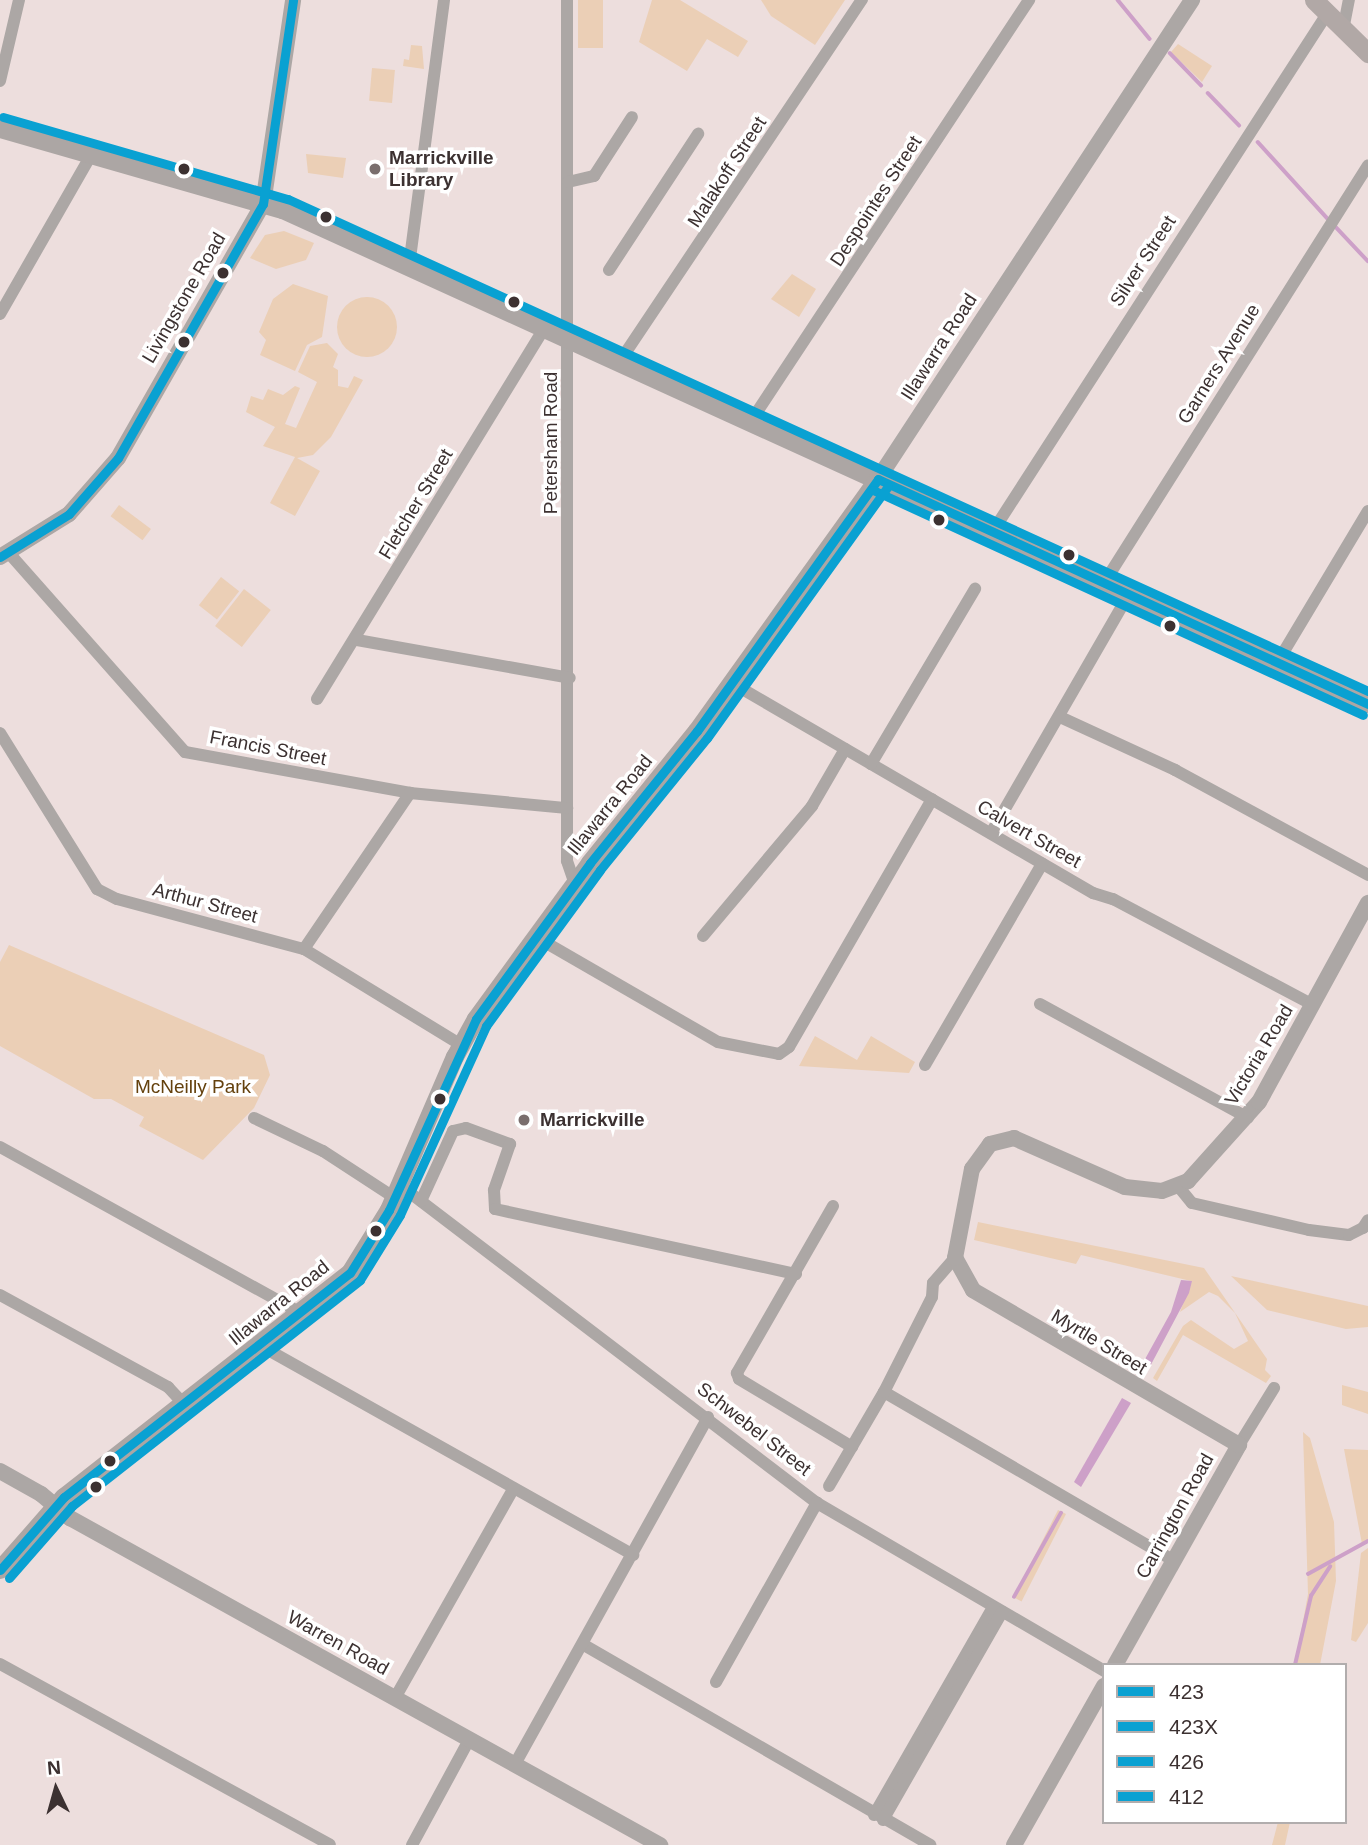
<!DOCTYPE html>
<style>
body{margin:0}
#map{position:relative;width:1368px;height:1845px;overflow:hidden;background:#eddedd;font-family:Helvetica,sans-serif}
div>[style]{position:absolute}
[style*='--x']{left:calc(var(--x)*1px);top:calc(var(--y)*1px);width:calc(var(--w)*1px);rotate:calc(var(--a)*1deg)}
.green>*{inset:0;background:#ebcfb6;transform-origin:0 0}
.round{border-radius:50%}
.water>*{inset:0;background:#cda0c8}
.stream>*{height:3.5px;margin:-1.75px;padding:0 1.75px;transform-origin:1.75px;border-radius:1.75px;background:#cda0c8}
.minor>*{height:12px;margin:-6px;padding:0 6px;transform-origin:6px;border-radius:6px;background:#aca7a5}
.tertiary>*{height:16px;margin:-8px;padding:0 8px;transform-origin:8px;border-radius:8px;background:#aca7a5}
.secondary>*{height:18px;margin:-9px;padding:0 9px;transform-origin:9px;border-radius:9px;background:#aca6a4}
.primary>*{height:19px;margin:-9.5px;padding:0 9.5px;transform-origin:9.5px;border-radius:9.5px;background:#b1a8a6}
.bus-1>*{height:9px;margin:-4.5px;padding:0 4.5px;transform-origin:4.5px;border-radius:4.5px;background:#09a1d2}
.bus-2>*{height:9px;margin:-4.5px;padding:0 4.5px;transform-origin:4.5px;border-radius:4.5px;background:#09a1d2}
.bus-3>*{height:9px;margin:-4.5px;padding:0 4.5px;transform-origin:4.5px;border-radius:4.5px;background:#09a1d2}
.bus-4>*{height:9px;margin:-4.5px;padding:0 4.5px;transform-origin:4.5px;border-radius:4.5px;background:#09a1d2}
.dots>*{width:19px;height:19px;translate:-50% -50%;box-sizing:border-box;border:4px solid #fff;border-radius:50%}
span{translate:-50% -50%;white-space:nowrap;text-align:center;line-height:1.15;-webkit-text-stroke:7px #fff;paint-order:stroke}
.poi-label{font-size:19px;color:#3c3131;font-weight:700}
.left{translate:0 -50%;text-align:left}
.street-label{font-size:19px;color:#3c3131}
.park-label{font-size:19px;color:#64410d}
.legend{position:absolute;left:1102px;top:1663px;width:245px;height:161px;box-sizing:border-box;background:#fff;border:2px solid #b1adad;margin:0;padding:9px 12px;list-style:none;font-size:21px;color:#3c3131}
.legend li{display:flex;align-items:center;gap:14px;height:35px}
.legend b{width:35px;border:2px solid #b1adad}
.north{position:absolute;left:21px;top:1754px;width:70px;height:70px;-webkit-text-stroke:5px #fff;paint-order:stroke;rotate:355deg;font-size:19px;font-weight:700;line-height:28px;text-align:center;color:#3c3131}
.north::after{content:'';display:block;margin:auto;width:24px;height:32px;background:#3c3131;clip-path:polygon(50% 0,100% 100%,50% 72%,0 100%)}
</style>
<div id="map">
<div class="green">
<div style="left:578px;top:0;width:25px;height:48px"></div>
<div style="clip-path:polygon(652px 0,680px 0,748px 41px,738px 57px,707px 39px,687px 71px,639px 42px)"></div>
<div style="clip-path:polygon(761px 0,845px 0,815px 45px,771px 16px)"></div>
<div style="clip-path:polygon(1178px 44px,1212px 66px,1202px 82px,1171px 52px)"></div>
<div style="clip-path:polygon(411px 45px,422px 46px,424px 69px,403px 66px,404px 59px,409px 60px)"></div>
<div style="left:372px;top:68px;width:23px;height:33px;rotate:5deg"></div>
<div style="clip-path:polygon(306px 154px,346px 158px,343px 178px,308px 173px)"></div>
<div style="clip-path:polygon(284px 231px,314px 243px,306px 260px,276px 269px,250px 258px,265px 235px)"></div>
<div style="clip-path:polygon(792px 274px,816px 289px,799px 317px,771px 299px)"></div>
<div style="clip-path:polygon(293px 284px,328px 296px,322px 337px,307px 345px,295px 371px,260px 355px,266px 340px,259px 332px,273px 299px)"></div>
<div class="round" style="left:337px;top:297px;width:60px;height:60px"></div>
<div style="clip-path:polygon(327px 343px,338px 354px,333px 367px,338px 370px,338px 386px,348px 388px,354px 376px,363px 380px,331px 437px,313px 455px,297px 458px,320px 471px,295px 516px,270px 503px,295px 457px,263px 446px,275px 427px,246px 412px,251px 396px,263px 400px,268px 389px,283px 395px,295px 386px,300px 388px,285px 424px,296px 428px,317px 382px,298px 372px,310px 346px)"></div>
<div style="left:119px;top:505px;width:40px;height:14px;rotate:37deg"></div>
<div style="left:221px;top:577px;width:23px;height:36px;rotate:38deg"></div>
<div style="left:244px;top:589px;width:34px;height:47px;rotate:38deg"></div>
<div style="clip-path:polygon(9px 945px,264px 1055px,270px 1075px,254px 1108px,203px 1160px,139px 1126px,144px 1117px,111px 1099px,94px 1099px,0 1046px,0 962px)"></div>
<div style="clip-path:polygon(815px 1036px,857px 1060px,871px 1036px,915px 1062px,909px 1073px,799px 1066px)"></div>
<div style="clip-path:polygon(978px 1222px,1204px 1268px,1267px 1359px,1265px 1370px,1271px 1376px,1266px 1383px,1183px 1335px,1157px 1381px,1153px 1378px,1183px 1326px,1191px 1320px,1234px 1349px,1248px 1341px,1235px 1313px,1218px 1296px,1209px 1292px,1180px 1312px,1191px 1281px,1081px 1255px,1076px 1264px,974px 1240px)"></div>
<div style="clip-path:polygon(1231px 1276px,1368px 1306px,1368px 1327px,1346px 1329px,1267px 1310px)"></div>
<div style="clip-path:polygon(1342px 1385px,1368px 1392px,1368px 1414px,1342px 1405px)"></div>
<div style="clip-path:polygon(1303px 1432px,1310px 1438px,1334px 1522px,1336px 1581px,1320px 1665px,1295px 1665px,1308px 1594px)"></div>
<div style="clip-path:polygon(1344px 1449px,1368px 1450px,1368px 1541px,1362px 1544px)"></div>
<div style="left:1058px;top:1510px;width:9px;height:98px;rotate:27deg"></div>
<div style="clip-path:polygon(1368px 1548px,1368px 1623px,1356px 1642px,1351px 1640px,1361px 1553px)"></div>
<div style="clip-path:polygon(1278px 1822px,1290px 1822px,1285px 1845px,1272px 1845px)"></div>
</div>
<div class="water">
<div style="clip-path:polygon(1181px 1280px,1192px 1281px,1189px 1293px,1146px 1374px,1139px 1370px,1171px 1312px)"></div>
<div style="clip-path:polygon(1122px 1398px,1131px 1403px,1081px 1487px,1074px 1482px)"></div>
</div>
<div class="stream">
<div style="--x:1118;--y:0;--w:50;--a:50.6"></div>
<div style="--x:1170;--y:53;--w:45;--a:45.9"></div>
<div style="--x:1208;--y:93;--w:45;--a:45.9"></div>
<div style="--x:1258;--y:142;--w:107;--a:47.7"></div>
<div style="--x:1335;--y:226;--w:48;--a:46.7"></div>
<div style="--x:1308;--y:1574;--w:68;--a:-28.8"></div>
<div style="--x:1014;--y:1597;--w:96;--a:-60.8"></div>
<div style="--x:1295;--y:1665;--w:71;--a:-76.9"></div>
<div style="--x:1311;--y:1596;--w:35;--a:-57"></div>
</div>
<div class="minor">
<div style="--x:567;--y:0;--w:861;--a:90"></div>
<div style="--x:567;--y:861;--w:24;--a:71"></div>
<div style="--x:1343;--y:30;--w:31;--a:-79"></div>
<div style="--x:0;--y:81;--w:83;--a:-76.8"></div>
<div style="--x:568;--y:182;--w:27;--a:-13"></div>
<div style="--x:594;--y:176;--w:70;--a:-57.2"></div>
<div style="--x:409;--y:266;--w:268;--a:-82.5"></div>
<div style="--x:609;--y:270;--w:163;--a:-56.8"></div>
<div style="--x:0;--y:314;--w:183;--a:-60.2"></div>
<div style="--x:620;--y:361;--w:435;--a:-56.2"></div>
<div style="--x:751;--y:421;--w:505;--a:-56.56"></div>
<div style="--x:993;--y:531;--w:616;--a:-57.14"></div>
<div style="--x:8;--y:552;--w:267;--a:48.5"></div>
<div style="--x:185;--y:752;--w:229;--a:10.3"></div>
<div style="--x:410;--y:793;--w:158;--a:5.5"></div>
<div style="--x:1104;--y:583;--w:494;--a:-57.7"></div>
<div style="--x:357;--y:640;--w:216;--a:10.1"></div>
<div style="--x:1277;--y:663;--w:177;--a:-59.1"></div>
<div style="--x:732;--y:683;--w:418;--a:30.2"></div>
<div style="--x:1093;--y:893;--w:21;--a:17"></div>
<div style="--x:1113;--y:899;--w:226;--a:27.9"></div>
<div style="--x:317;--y:699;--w:436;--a:-58.5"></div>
<div style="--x:1060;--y:717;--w:127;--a:24.7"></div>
<div style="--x:1175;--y:770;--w:220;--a:28.5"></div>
<div style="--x:0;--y:733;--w:184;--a:58.1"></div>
<div style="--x:97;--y:889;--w:22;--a:27"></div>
<div style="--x:117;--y:899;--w:194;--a:15"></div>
<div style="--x:304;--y:949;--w:184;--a:31.4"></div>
<div style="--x:871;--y:764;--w:204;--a:-59.3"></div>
<div style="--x:991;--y:833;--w:276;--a:-60"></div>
<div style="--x:703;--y:936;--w:170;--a:-50"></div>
<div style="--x:812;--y:806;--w:66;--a:-59.9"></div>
<div style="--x:536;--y:937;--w:210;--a:30"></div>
<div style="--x:718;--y:1042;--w:62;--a:11.1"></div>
<div style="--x:779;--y:1054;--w:12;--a:-35"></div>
<div style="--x:789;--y:1047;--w:286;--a:-60"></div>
<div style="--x:304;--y:949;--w:189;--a:-55.8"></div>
<div style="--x:1040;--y:1004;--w:237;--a:28.7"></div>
<div style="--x:925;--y:1065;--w:233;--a:-59.8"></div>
<div style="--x:254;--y:1118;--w:76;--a:25.6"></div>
<div style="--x:323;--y:1151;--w:86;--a:33.1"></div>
<div style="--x:0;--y:1147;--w:345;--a:28.9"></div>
<div style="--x:401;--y:1186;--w:523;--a:37.31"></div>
<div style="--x:817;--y:1503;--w:333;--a:30.3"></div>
<div style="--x:1178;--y:1186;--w:22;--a:51"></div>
<div style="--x:1192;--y:1203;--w:120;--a:13"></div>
<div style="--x:1309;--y:1230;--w:40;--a:7.1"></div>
<div style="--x:1349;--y:1235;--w:16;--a:-27"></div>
<div style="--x:1363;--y:1228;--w:9;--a:-58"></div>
<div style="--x:421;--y:1201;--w:77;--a:-65.4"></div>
<div style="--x:453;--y:1131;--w:13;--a:-13"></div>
<div style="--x:466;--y:1128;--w:47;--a:20"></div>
<div style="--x:510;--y:1144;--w:49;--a:109.2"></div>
<div style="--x:494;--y:1190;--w:19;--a:87"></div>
<div style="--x:495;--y:1209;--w:308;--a:12.2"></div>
<div style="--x:833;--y:1206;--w:193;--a:119.9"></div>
<div style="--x:737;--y:1373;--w:6;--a:72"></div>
<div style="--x:739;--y:1379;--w:132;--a:31"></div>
<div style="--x:0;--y:1295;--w:192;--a:28.7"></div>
<div style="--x:168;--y:1387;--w:25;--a:47"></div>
<div style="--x:261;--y:1346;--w:427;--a:29.3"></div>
<div style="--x:884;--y:1392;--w:336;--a:30.2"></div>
<div style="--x:1239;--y:1445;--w:67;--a:-58.4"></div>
<div style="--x:829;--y:1486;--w:109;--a:-59.7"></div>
<div style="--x:884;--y:1392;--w:106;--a:-63.2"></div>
<div style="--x:932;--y:1297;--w:14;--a:-86"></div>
<div style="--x:933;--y:1283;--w:33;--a:-49"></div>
<div style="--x:584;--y:1645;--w:400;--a:30"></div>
<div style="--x:0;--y:1664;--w:376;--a:28.7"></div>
<div style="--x:716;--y:1682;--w:206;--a:-60.6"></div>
<div style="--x:395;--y:1698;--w:241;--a:-60.5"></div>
<div style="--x:515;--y:1764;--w:397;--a:-60.9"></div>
<div style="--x:874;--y:1815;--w:240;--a:-60.2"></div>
<div style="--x:883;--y:1820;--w:240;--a:-60.2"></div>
<div style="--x:412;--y:1845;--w:119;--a:-61.5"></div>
</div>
<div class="tertiary">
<div style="--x:878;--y:479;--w:573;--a:-56.75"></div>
<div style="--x:0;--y:557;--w:81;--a:-31.9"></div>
<div style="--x:69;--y:514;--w:74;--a:-48.8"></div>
<div style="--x:118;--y:458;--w:292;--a:-60.3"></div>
<div style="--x:263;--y:204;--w:206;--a:-81.6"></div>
<div style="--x:0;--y:1471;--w:47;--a:29.3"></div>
<div style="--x:41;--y:1494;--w:38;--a:40"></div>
<div style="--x:70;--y:1518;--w:675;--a:29"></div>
<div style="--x:1115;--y:1665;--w:253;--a:-60.6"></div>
<div style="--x:1239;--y:1445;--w:308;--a:-149.8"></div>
<div style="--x:973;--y:1290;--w:37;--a:-119"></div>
<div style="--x:955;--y:1258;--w:91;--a:-79.2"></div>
<div style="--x:972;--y:1169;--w:31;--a:-54"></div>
<div style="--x:990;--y:1144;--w:25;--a:-14"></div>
<div style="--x:1014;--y:1138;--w:121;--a:23.8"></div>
<div style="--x:1125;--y:1187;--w:37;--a:6"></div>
<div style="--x:1162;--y:1191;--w:28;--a:-21"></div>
<div style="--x:1188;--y:1181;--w:106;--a:-48.1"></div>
<div style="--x:1259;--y:1102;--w:227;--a:-61.3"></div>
<div style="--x:1014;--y:1845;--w:183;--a:-60.5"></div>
</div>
<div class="secondary">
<div style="--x:0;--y:129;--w:294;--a:16"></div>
<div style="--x:283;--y:210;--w:1192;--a:24.48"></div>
<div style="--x:0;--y:1570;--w:97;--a:-48.8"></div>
<div style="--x:64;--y:1497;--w:363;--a:-38.1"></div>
<div style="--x:350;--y:1273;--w:74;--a:-58.2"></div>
<div style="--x:389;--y:1210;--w:167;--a:-66.7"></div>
<div style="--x:455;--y:1057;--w:43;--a:-61.1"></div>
<div style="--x:476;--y:1019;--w:193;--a:-53.8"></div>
<div style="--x:590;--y:863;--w:170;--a:-51"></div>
<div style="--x:697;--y:731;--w:310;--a:-54.3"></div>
</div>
<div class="primary">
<div style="--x:1314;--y:0;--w:76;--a:44.5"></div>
</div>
<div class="bus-1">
<div style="--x:878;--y:479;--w:539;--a:24.66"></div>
<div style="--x:0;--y:1570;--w:97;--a:-48.8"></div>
<div style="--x:64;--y:1497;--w:363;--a:-38.1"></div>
<div style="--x:350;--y:1273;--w:74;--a:-58.2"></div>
<div style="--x:389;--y:1210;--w:210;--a:-65.5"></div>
<div style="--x:476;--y:1019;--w:193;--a:-53.8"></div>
<div style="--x:590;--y:863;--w:170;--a:-51"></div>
<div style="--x:697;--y:731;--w:310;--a:-54.3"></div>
</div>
<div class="bus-2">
<div style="--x:873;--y:490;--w:539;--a:24.66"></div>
<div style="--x:9;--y:1578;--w:96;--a:-48.8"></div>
<div style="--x:72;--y:1506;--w:366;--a:-38.1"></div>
<div style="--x:360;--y:1280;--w:76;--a:-58.4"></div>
<div style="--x:400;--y:1215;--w:208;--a:-65.5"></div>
<div style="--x:486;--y:1026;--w:193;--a:-53.8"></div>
<div style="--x:600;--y:870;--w:170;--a:-51"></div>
<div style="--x:707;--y:738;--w:310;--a:-54.3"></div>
</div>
<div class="bus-3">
<div style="--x:3;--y:117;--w:297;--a:16.1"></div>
<div style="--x:288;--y:199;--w:1187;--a:24.49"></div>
</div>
<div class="bus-4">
<div style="--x:0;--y:557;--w:81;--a:-31.9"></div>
<div style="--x:69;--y:514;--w:74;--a:-48.8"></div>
<div style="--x:118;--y:458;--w:292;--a:-60.3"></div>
<div style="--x:263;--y:204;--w:206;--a:-81.6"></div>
</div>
<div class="dots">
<div style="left:184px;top:169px;background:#3c3131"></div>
<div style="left:375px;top:169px;background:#7a6e6d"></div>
<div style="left:326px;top:217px;background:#3c3131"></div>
<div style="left:223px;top:273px;background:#3c3131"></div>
<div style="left:514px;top:302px;background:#3c3131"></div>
<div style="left:184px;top:342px;background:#3c3131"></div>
<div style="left:939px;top:520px;background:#3c3131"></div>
<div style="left:1069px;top:555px;background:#3c3131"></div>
<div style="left:1170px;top:626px;background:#3c3131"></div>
<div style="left:440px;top:1099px;background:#3c3131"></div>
<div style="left:524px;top:1120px;background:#7a6e6d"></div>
<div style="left:376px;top:1231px;background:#3c3131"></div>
<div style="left:110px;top:1461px;background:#3c3131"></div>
<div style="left:96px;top:1487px;background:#3c3131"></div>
</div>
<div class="poi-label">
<span class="left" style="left:389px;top:169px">Marrickville<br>Library</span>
<span class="left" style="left:540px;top:1120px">Marrickville</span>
</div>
<div class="street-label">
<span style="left:727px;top:172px;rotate:-57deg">Malakoff Street</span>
<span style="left:876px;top:201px;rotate:-57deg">Despointes Street</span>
<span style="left:1143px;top:261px;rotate:-57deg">Silver Street</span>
<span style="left:184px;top:298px;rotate:-60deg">Livingstone Road</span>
<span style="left:939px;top:347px;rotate:-57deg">Illawarra Road</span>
<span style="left:1219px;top:364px;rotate:-58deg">Garners Avenue</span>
<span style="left:551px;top:443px;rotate:-90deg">Petersham Road</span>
<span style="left:416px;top:504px;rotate:-59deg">Fletcher Street</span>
<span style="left:268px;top:748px;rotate:11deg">Francis Street</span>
<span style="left:610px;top:805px;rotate:-51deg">Illawarra Road</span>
<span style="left:1029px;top:834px;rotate:30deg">Calvert Street</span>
<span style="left:205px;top:903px;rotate:15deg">Arthur Street</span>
<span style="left:1259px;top:1055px;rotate:-59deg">Victoria Road</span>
<span style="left:279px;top:1303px;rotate:-39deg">Illawarra Road</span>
<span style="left:1099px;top:1342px;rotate:31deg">Myrtle Street</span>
<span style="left:754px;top:1429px;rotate:38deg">Schwebel Street</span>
<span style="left:1175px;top:1516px;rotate:-61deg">Carrington Road</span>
<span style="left:338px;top:1643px;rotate:29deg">Warren Road</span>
</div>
<div class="park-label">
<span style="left:193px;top:1087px">McNeilly Park</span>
</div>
<ul class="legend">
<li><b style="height:9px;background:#09a1d2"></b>423</li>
<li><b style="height:9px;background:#09a1d2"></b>423X</li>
<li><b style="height:9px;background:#09a1d2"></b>426</li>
<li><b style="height:9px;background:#09a1d2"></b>412</li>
</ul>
<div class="north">N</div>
</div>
